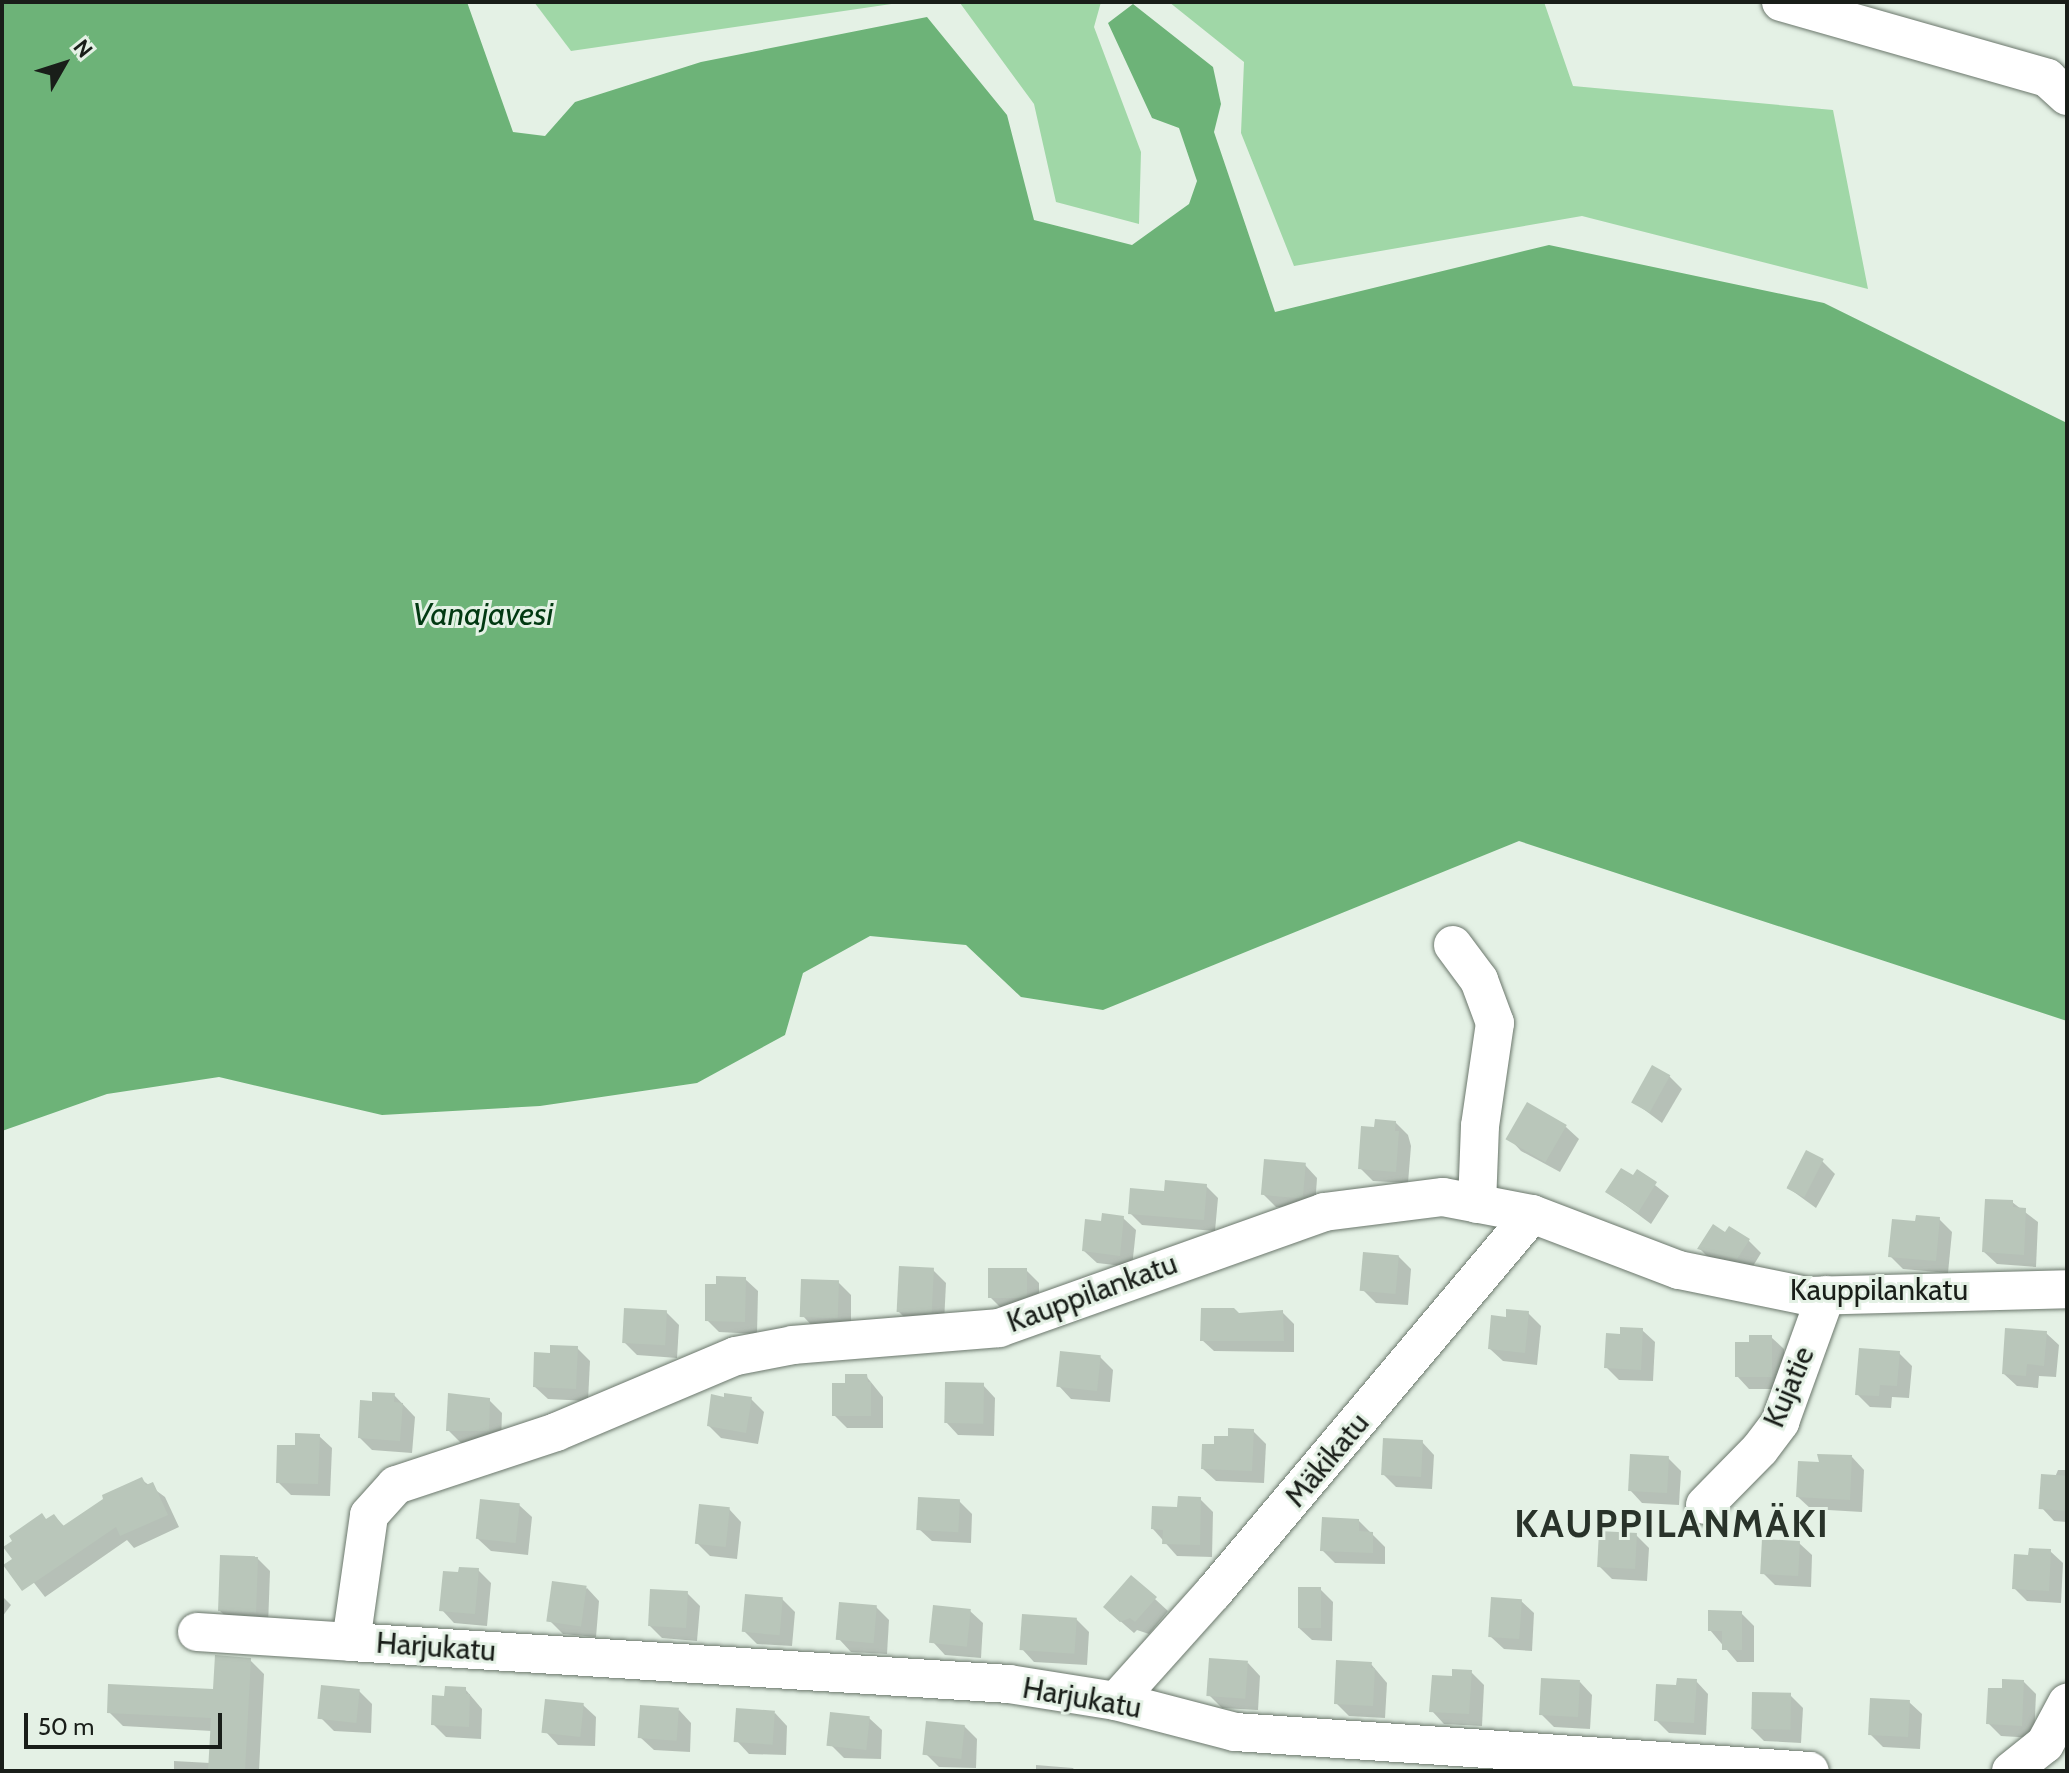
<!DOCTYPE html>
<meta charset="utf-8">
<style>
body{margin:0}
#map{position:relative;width:2069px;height:1773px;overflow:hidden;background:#e4f1e5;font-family:Cabin,sans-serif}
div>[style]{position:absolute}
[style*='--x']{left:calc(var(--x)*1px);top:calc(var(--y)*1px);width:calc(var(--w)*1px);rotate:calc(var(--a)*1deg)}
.green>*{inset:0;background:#a0d7a7}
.water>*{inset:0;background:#6db378}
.shadow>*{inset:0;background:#0003}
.building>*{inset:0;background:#b9c6ba;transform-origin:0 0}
.roads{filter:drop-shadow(0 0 2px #6b776c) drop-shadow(0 0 2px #6b776c)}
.minor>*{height:38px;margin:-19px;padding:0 19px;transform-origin:19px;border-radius:19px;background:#fff}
span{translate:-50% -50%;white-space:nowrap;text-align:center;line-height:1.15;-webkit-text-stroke:6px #e4f1e5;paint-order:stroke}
.street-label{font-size:30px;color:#191e19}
.water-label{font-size:32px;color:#023912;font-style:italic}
.district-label{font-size:38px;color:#29332a;font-weight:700;letter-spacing:2px}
.frame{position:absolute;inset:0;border:4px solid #191e19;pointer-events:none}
.north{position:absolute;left:24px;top:24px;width:80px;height:80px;-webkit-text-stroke:6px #e4f1e5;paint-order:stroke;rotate:51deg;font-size:22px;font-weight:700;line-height:32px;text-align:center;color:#191e19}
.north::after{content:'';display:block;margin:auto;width:28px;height:36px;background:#191e19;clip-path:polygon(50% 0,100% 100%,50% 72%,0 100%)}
.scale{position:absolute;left:24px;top:1713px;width:198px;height:36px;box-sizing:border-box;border:4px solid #191e19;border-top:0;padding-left:10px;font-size:24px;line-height:28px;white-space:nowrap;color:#191e19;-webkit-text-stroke:6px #e4f1e5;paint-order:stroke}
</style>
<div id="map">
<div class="green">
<div style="clip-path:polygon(534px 2px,905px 2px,571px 51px)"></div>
<div style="clip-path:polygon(941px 2px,1101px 2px,1094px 27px,1141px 152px,1139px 224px,1056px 202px,1034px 104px,960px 3px)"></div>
<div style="clip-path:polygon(1169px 2px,1544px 2px,1573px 86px,1833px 110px,1868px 289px,1582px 216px,1294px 266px,1241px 133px,1244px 62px)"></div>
</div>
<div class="water">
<div style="clip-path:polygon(2px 2px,467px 2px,513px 132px,545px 136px,575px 102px,701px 62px,927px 17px,1007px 115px,1034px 220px,1132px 245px,1189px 204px,1197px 181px,1179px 128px,1152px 118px,1108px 23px,1133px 4px,1213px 67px,1221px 104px,1214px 132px,1275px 312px,1549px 245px,1824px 303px,2067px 423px,2067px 1021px,1519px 841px,1103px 1010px,1021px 997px,966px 945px,870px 936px,803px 973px,785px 1035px,697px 1083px,540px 1106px,382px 1115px,219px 1077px,107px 1094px,2px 1131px)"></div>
</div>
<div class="shadow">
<div style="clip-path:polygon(1669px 1076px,1682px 1089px,1662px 1123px,1634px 1102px)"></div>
<div style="clip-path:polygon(1395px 1122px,1408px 1135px,1411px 1146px,1408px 1183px,1373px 1181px,1360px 1168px,1376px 1129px)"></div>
<div style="clip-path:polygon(1566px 1127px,1579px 1139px,1560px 1172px,1521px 1151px,1509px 1138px)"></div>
<div style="clip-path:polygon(1822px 1161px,1835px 1174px,1816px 1208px,1787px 1187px)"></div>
<div style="clip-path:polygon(1305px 1165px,1317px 1178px,1315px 1208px,1276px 1207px,1263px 1194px)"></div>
<div style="clip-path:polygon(1638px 1172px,1669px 1196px,1651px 1224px,1608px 1192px,1634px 1178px)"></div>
<div style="clip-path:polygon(1206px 1186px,1218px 1198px,1215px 1231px,1142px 1225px,1130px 1213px)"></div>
<div style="clip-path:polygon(2012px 1202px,2038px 1222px,2036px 1267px,1997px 1264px,1984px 1252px)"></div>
<div style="clip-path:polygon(1123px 1218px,1136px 1230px,1132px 1267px,1097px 1263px,1084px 1251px,1103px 1223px)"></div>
<div style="clip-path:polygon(1939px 1219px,1952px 1232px,1948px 1273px,1903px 1269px,1890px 1256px,1917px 1224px)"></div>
<div style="clip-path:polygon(1726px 1235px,1748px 1240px,1761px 1253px,1750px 1271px,1712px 1261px,1699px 1248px)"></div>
<div style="clip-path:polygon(1398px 1256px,1411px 1269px,1408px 1305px,1376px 1303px,1363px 1290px)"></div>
<div style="clip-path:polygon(933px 1270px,946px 1283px,944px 1323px,911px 1324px,898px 1311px)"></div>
<div style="clip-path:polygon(1026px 1270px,1039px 1283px,1039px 1307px,1003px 1310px,990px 1297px)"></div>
<div style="clip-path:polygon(745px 1279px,758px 1291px,757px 1334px,719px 1332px,707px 1320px)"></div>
<div style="clip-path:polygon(838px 1282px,851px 1295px,851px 1329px,815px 1329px,803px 1316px)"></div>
<div style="clip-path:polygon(666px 1312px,679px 1325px,677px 1358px,637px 1355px,624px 1342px)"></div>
<div style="clip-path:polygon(1282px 1312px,1294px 1324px,1294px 1352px,1214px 1351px,1202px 1340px,1238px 1315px)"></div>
<div style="clip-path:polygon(1528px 1313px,1541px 1326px,1537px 1365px,1503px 1361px,1490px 1349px,1508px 1319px)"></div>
<div style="clip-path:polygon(1642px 1330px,1655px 1342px,1653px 1381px,1619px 1380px,1606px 1367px,1622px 1336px)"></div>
<div style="clip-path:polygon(2046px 1333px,2059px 1345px,2056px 1377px,2039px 1376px,2038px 1388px,2017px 1386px,2004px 1374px)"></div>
<div style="clip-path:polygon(1771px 1337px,1784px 1349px,1784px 1389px,1749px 1389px,1737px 1376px,1751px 1344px)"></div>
<div style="clip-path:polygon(577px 1348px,590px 1361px,588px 1401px,548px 1399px,535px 1387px)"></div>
<div style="clip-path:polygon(1899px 1353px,1912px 1366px,1909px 1398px,1892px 1397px,1891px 1408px,1870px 1407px,1857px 1394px)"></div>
<div style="clip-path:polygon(1100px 1357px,1113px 1370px,1110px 1402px,1071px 1399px,1059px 1386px)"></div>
<div style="clip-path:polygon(866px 1376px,883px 1397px,883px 1428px,847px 1428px,834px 1415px,847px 1385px)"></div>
<div style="clip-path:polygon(983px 1385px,995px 1398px,994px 1436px,958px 1435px,946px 1422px)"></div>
<div style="clip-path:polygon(394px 1395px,415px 1417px,412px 1453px,372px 1450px,360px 1438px,373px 1404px)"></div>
<div style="clip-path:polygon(751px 1399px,764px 1412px,758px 1444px,721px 1438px,709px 1426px)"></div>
<div style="clip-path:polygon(489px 1400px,502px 1413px,501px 1443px,461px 1443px,448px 1430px)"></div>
<div style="clip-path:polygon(1253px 1431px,1266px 1444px,1264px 1483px,1216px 1481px,1203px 1469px,1216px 1447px)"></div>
<div style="clip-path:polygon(319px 1436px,332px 1448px,330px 1496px,291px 1495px,278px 1482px,297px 1447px)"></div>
<div style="clip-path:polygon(1422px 1442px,1434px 1455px,1432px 1489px,1396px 1487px,1383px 1474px)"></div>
<div style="clip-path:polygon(1852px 1457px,1864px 1470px,1862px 1512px,1811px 1509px,1798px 1497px,1821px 1464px)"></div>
<div style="clip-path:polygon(1668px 1458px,1681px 1471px,1679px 1505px,1642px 1503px,1630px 1490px)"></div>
<div style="clip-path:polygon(2058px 1470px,2067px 1470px,2067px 1522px,2054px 1521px,2042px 1508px)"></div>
<div style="clip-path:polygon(142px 1480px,165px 1497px,179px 1527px,134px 1548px,127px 1540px,45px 1597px,6px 1547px,54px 1516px,65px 1527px)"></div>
<div style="clip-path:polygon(1200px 1499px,1213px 1512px,1212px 1557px,1177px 1556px,1153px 1529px,1179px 1509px)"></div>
<div style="clip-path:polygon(959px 1501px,972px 1514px,971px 1543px,932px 1541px,919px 1529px)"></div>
<div style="clip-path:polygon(519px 1505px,532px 1517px,528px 1555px,491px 1551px,478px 1539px)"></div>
<div style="clip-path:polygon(729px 1509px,741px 1522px,737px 1559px,710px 1556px,697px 1543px)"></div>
<div style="clip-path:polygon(1358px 1520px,1385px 1547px,1385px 1564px,1335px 1563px,1322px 1550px)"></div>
<div style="clip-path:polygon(1636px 1535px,1649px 1548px,1647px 1581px,1612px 1579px,1599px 1566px)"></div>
<div style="clip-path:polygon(1799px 1543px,1812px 1555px,1811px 1587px,1775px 1585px,1763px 1573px)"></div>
<div style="clip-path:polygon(2050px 1551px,2063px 1563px,2061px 1603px,2027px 1601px,2014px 1588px,2030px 1557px)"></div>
<div style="clip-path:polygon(257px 1558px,270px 1571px,268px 1626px,233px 1623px,220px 1611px)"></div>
<div style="clip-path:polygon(478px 1570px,491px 1583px,487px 1626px,454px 1623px,442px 1610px,460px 1574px)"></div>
<div style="clip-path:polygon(1131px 1577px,1168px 1611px,1149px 1634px,1137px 1630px,1134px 1633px,1118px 1619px)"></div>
<div style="clip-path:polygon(587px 1588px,599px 1601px,596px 1637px,563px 1634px,550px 1621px)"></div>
<div style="clip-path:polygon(1320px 1589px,1333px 1602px,1332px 1641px,1312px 1640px,1299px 1628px)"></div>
<div style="clip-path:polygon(687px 1593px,700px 1606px,697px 1641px,662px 1638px,650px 1626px)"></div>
<div style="clip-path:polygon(2px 1596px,11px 1605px,2px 1617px)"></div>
<div style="clip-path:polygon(782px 1599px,795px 1612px,792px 1646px,757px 1644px,744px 1631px)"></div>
<div style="clip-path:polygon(1521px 1601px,1534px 1613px,1532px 1651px,1504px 1649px,1491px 1637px)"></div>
<div style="clip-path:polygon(876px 1607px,889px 1620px,887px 1654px,851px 1652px,839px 1639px)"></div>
<div style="clip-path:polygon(970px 1611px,983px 1623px,981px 1658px,945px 1655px,933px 1642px)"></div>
<div style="clip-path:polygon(1741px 1613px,1754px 1626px,1754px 1662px,1737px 1662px,1710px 1630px)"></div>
<div style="clip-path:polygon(1076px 1619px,1089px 1632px,1087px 1665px,1034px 1662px,1022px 1649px)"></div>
<div style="clip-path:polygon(250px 1660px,264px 1674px,259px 1771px,174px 1771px,174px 1761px,210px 1763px,212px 1731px,123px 1726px,109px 1712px,214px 1692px)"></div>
<div style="clip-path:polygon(1248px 1663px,1260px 1676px,1258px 1710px,1222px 1708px,1209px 1695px)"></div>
<div style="clip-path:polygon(1371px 1664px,1387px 1683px,1385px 1718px,1349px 1716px,1336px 1703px)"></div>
<div style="clip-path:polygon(1471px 1672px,1484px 1685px,1482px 1726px,1444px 1724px,1432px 1711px,1454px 1678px)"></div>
<div style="clip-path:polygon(1696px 1681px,1708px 1694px,1706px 1735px,1669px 1733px,1656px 1720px,1678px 1687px)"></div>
<div style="clip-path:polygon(1580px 1682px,1592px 1695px,1590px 1729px,1554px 1727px,1541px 1714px)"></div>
<div style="clip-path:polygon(2024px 1682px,2036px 1694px,2034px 1738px,2001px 1736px,1988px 1723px,2004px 1690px)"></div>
<div style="clip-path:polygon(465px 1689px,482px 1709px,481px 1739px,446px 1737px,433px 1724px,446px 1698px)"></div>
<div style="clip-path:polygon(359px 1691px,372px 1704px,371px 1733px,334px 1731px,321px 1718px)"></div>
<div style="clip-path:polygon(1790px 1695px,1803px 1708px,1801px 1743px,1764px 1741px,1751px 1728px)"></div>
<div style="clip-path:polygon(1909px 1702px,1922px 1714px,1920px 1749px,1883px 1747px,1870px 1734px)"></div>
<div style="clip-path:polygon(583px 1705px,596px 1717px,595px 1746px,558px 1745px,546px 1732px)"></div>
<div style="clip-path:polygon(679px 1710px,691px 1723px,690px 1752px,654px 1750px,641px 1738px)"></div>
<div style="clip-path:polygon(775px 1713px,787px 1726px,786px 1755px,749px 1754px,737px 1741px)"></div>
<div style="clip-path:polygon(869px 1718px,882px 1730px,881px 1759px,844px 1758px,831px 1745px)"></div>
<div style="clip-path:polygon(964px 1726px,977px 1739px,976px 1768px,939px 1767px,926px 1754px)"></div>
<div style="clip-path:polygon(1036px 1765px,1073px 1768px,1075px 1771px,1036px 1771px)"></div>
</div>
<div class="building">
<div style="left:1652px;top:1065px;width:21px;height:43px;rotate:29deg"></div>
<div style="left:1527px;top:1102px;width:46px;height:43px;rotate:30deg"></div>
<div style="clip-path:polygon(1375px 1119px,1396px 1121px,1395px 1131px,1399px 1131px,1396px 1172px,1358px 1169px,1361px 1126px,1374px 1127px)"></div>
<div style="left:1806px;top:1150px;width:20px;height:43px;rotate:27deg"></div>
<div style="left:1264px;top:1159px;width:42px;height:36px;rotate:5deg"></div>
<div style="clip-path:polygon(1621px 1168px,1633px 1175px,1637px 1169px,1657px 1182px,1638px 1213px,1605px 1192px)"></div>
<div style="clip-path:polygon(1165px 1180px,1207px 1184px,1204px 1220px,1128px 1214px,1130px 1188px,1164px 1191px)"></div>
<div style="clip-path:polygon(1985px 1199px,2013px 1200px,2013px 1207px,2026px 1208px,2024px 1255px,1982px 1252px)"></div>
<div style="clip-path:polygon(1102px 1213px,1124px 1216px,1120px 1256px,1082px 1251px,1085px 1219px,1101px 1221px)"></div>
<div style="clip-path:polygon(1916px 1215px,1940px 1217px,1936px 1261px,1888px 1257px,1892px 1219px,1915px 1221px)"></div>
<div style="clip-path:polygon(1713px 1224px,1725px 1232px,1729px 1226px,1750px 1239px,1737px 1259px,1697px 1249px)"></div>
<div style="left:1363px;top:1252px;width:36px;height:39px;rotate:5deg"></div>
<div style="left:899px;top:1266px;width:35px;height:46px;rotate:3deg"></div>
<div style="left:988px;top:1268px;width:39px;height:30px"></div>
<div style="clip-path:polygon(716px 1276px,746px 1277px,745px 1322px,705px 1321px,705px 1284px,716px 1284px)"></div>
<div style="left:801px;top:1279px;width:38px;height:38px;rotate:2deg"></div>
<div style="left:624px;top:1308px;width:43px;height:35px;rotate:3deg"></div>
<div style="clip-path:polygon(1201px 1308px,1234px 1308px,1239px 1313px,1283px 1310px,1284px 1341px,1200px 1341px)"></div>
<div style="clip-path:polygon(1506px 1309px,1529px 1311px,1525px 1353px,1488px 1349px,1491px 1315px,1506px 1317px)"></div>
<div style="clip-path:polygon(1620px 1327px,1643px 1328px,1641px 1370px,1604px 1368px,1606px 1333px,1620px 1334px)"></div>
<div style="clip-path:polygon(2005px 1328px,2047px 1331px,2044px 1366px,2027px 1364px,2026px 1376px,2002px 1374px)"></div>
<div style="clip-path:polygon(1749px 1335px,1772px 1335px,1772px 1377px,1735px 1377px,1735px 1342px,1749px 1342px)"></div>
<div style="clip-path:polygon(550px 1345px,578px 1346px,576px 1389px,533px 1387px,534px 1352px,550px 1353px)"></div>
<div style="clip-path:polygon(1859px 1348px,1900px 1351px,1897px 1386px,1880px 1385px,1879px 1396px,1855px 1395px)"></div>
<div style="left:1060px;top:1351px;width:41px;height:36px;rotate:6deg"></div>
<div style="clip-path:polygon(845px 1374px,867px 1374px,868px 1382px,871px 1382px,871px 1416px,832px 1416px,832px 1383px,845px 1383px)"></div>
<div style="left:945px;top:1382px;width:39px;height:41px;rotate:1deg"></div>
<div style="clip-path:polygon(372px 1392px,395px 1393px,394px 1402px,403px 1403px,400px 1441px,358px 1438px,360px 1400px,372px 1401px)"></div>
<div style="clip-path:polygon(448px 1393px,490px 1398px,489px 1431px,446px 1431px)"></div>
<div style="clip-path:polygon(724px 1393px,752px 1397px,746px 1433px,707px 1426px,711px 1394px,724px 1397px)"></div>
<div style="clip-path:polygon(1228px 1428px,1254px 1429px,1252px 1471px,1201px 1469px,1202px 1444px,1214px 1444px,1214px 1436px,1228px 1436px)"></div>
<div style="clip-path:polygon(295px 1433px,320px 1434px,318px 1484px,276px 1483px,277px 1445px,295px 1445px)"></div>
<div style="left:1383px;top:1438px;width:40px;height:37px;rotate:3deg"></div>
<div style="left:1630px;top:1454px;width:39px;height:37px;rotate:3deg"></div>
<div style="clip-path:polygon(1817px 1454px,1852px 1455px,1850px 1500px,1796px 1497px,1798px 1461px,1819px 1462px)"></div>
<div style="left:2041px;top:1474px;width:26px;height:35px;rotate:4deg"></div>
<div style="clip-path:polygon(142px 1477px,146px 1485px,153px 1482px,168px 1515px,120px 1536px,116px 1527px,22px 1591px,3px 1565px,12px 1559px,3px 1547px,12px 1541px,9px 1536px,42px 1513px,46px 1519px,54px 1514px,63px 1526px,103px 1499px,102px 1495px)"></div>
<div style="clip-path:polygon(1178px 1496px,1201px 1497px,1200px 1545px,1162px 1544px,1163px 1530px,1151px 1529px,1152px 1506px,1177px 1507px)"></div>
<div style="left:918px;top:1497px;width:42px;height:33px;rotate:3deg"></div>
<div style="left:480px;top:1499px;width:40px;height:40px;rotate:6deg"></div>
<div style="left:699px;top:1504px;width:31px;height:40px;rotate:6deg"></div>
<div style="clip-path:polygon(1322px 1517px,1359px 1519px,1359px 1531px,1373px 1532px,1373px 1553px,1320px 1551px)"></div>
<div style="left:1599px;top:1531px;width:38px;height:36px;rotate:3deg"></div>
<div style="left:1762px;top:1539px;width:38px;height:35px;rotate:3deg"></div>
<div style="clip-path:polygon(2029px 1548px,2051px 1549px,2049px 1591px,2012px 1589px,2014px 1554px,2028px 1555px)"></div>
<div style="left:220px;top:1555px;width:38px;height:56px;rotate:2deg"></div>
<div style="clip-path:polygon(459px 1567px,479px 1568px,475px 1614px,439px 1611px,443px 1571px,458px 1572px)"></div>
<div style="clip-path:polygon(1131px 1575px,1157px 1597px,1135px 1622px,1130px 1618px,1120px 1622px,1103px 1607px)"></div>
<div style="left:552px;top:1581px;width:35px;height:41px;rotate:8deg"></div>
<div style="left:1298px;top:1587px;width:23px;height:41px"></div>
<div style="left:650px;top:1589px;width:38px;height:37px;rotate:3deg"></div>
<div style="left:745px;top:1594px;width:38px;height:38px;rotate:5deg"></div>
<div style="left:1491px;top:1597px;width:31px;height:40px;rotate:4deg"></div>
<div style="left:839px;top:1602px;width:38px;height:38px;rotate:5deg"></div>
<div style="left:933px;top:1605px;width:38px;height:38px;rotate:6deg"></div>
<div style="clip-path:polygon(1708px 1610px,1742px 1611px,1742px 1650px,1722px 1650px,1722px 1631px,1708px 1631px)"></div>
<div style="left:1022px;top:1614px;width:55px;height:36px;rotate:4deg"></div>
<div style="clip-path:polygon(215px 1655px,251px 1658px,245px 1771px,208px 1771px,211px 1718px,107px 1713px,108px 1684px,213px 1689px)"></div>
<div style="left:1209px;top:1658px;width:39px;height:38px;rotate:4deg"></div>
<div style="clip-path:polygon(1336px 1660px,1372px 1662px,1371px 1668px,1375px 1668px,1373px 1706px,1334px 1704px)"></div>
<div style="clip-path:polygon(1452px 1669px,1472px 1670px,1469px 1714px,1429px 1712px,1432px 1675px,1452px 1676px)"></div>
<div style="left:1541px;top:1678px;width:39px;height:37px;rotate:3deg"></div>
<div style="clip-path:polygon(1677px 1678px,1697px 1679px,1694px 1723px,1654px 1721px,1656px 1684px,1676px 1685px)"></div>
<div style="clip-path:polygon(2002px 1679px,2024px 1680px,2022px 1726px,1986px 1724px,1988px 1688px,2002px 1688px)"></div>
<div style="left:321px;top:1685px;width:39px;height:34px;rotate:6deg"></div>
<div style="clip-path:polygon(445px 1686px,466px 1687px,466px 1694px,470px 1694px,469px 1727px,431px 1725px,432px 1695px,444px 1696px)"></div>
<div style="left:1752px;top:1692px;width:39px;height:37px;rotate:1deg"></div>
<div style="left:1870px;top:1698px;width:40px;height:37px;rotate:3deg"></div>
<div style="left:545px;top:1699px;width:39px;height:34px;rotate:6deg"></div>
<div style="left:640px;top:1705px;width:39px;height:33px;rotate:4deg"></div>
<div style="left:736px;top:1708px;width:39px;height:34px;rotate:4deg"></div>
<div style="left:830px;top:1712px;width:40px;height:34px;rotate:6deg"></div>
<div style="left:926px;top:1721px;width:39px;height:34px;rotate:6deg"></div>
</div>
<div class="roads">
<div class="minor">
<div style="--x:1781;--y:2;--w:277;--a:15.9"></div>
<div style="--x:2047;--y:78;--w:27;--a:42"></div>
<div style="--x:1453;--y:945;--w:44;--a:53.4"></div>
<div style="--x:1479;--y:980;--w:46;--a:69.6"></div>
<div style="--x:1495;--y:1023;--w:104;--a:98.3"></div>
<div style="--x:1480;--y:1126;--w:78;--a:92.2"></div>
<div style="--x:1705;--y:1505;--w:78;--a:-45.5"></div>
<div style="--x:1760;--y:1449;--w:34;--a:-53"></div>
<div style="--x:1780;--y:1422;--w:135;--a:-70.1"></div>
<div style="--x:197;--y:1632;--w:154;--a:3.7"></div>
<div style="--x:351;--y:1642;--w:128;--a:-81.9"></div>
<div style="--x:369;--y:1515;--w:40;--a:-48"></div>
<div style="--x:396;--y:1485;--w:169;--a:-18.3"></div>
<div style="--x:556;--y:1432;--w:195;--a:-22.9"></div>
<div style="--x:736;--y:1356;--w:58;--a:-10.9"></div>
<div style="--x:793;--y:1345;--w:207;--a:-4.7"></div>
<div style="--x:999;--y:1328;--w:345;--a:-19.6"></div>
<div style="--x:1324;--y:1212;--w:120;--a:-7.2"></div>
<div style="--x:1443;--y:1197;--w:91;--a:10.8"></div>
<div style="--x:1532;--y:1214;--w:157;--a:20.9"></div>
<div style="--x:1679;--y:1270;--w:131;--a:11.5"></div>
<div style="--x:1807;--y:1296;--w:260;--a:-1.5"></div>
<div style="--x:351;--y:1642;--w:659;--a:3.65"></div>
<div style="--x:1009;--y:1684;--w:108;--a:9"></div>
<div style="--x:1116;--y:1701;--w:123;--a:14.6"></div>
<div style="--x:1235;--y:1732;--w:576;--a:3.88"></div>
<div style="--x:1116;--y:1701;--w:145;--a:-48.1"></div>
<div style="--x:1213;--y:1593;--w:495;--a:-49.9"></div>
<div style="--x:2011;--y:1771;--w:43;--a:-38.5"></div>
<div style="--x:2045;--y:1744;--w:47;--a:-61.8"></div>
</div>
</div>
<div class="street-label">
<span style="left:1879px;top:1290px">Kauppilankatu</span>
<span style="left:1092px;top:1293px;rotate:-20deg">Kauppilankatu</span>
<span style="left:1789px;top:1387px;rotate:-67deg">Kujatie</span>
<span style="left:1327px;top:1460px;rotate:-50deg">Mäkikatu</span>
<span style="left:436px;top:1647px;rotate:4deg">Harjukatu</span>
<span style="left:1082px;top:1698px;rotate:10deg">Harjukatu</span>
</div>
<div class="water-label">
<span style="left:483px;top:614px">Vanajavesi</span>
</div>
<div class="district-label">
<span style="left:1672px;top:1524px">KAUPPILANMÄKI</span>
</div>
<div class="frame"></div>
<div class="north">N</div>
<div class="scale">50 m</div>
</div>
